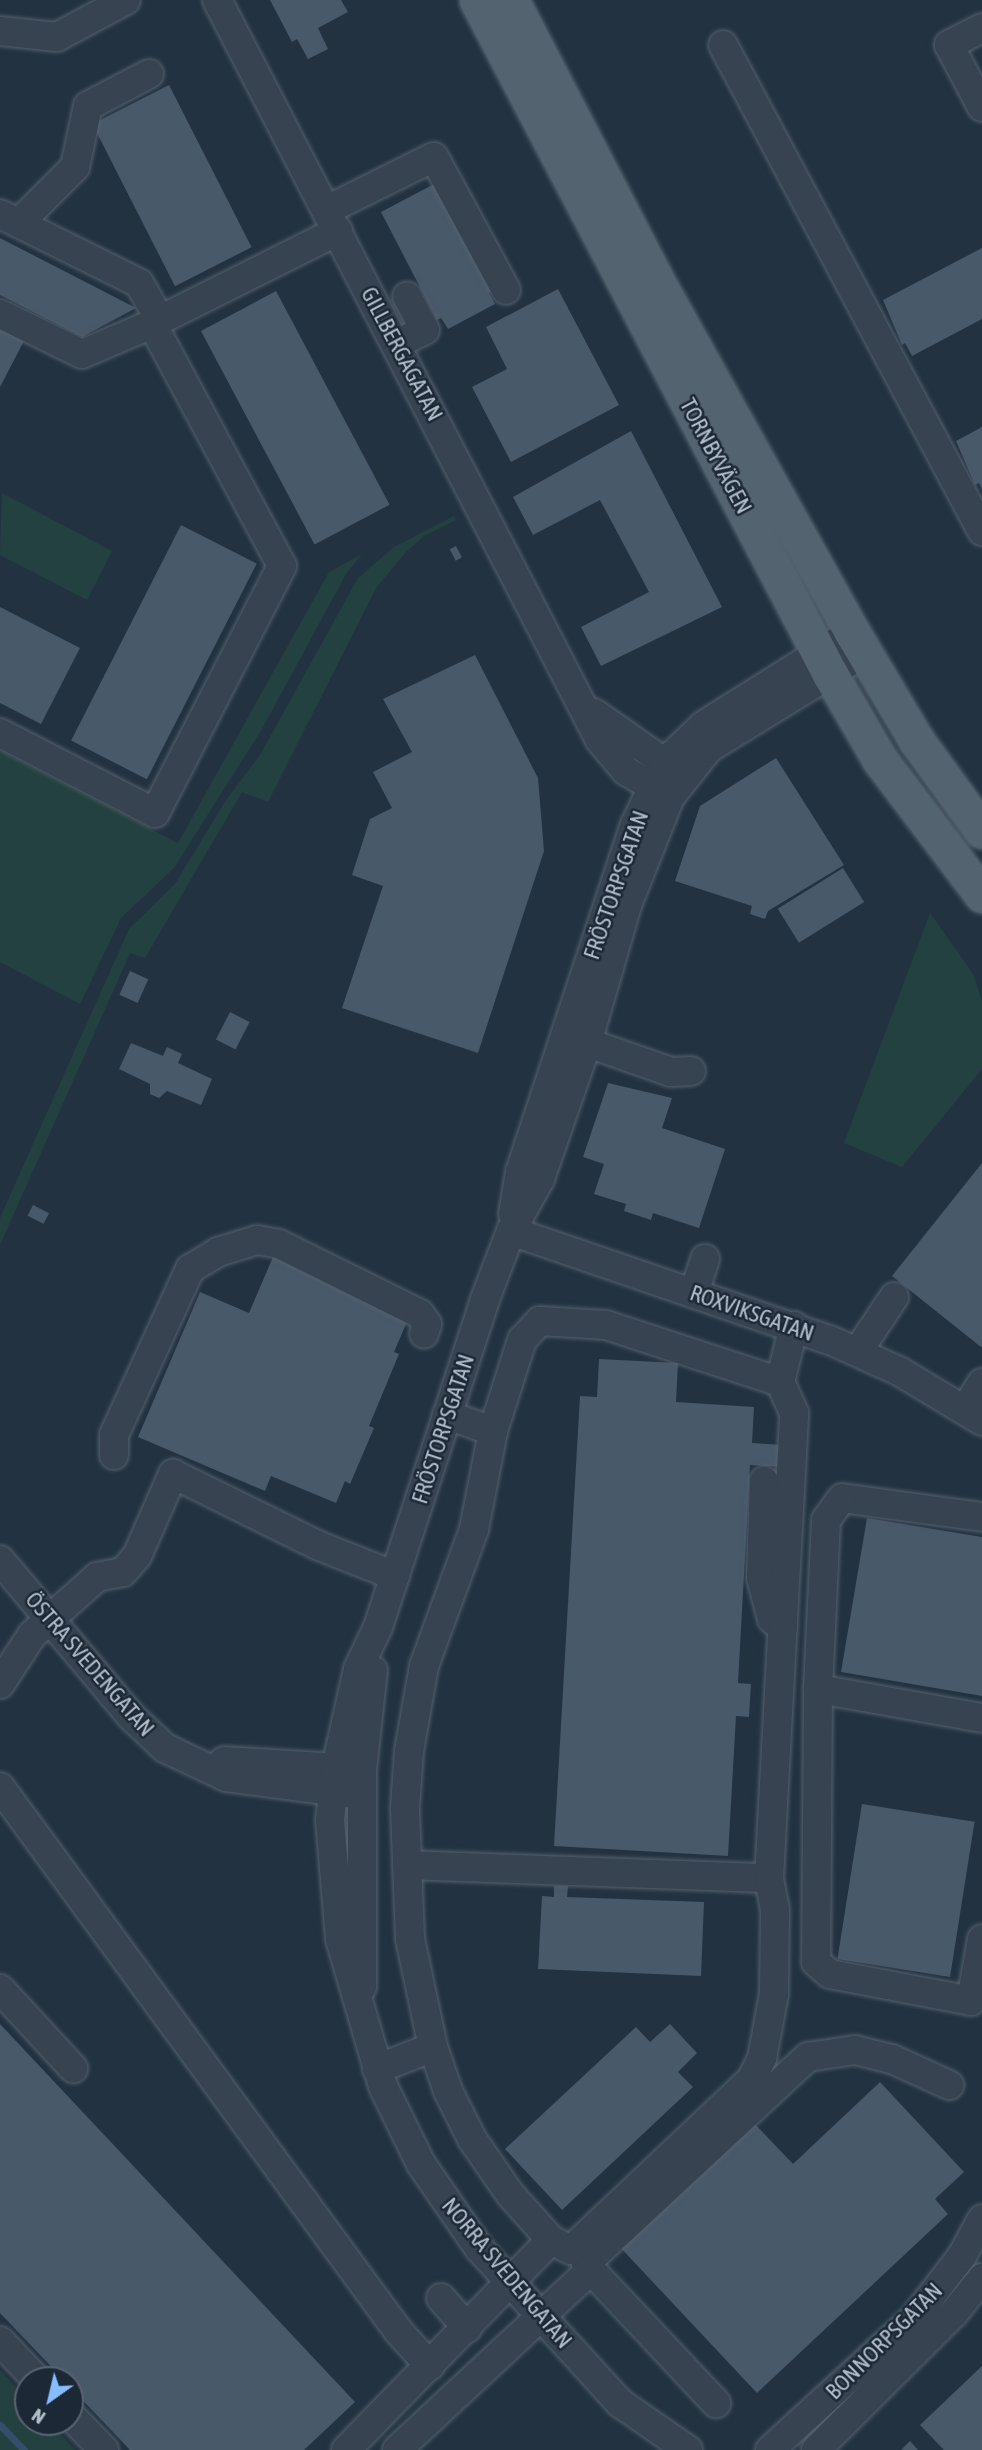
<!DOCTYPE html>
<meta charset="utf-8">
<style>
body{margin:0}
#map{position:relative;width:982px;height:2450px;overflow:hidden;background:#223241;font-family:"Asap Condensed",sans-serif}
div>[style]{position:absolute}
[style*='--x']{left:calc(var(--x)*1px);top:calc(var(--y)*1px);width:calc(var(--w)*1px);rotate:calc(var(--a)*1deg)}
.green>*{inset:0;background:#244141}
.stream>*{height:7px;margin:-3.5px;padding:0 3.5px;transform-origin:3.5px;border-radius:3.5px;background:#344f69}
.building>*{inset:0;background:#48596a;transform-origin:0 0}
.roads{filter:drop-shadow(0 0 2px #55616e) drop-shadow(0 0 2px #55616e)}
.minor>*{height:28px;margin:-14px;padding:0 14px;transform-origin:14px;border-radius:14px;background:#374350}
.major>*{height:35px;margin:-17.5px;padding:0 17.5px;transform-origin:17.5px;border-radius:17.5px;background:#546370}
span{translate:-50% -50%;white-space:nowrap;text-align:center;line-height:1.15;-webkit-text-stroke:5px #1c2835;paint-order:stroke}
.street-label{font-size:23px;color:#b3becb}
.north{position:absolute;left:14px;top:2366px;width:70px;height:70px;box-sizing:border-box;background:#1c2835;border:2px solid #586471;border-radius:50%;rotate:214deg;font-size:19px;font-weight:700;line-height:28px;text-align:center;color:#b3becb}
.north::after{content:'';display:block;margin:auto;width:24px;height:32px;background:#84beff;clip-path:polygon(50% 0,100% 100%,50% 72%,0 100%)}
</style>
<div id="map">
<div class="green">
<div style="clip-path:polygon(2px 493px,112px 551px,87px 600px,0 555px)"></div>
<div style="clip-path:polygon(454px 516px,456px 520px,424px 536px,405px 553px,376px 588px,268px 802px,242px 792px,145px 958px,130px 953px,0 1245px,0 1218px,129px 929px,175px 884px,226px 800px,260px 755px,358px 578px,394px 547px)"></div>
<div style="clip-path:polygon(362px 554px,346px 574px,262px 729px,174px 868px,121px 918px,80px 1004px,0 962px,0 751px,178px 843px,329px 572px)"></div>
<div style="clip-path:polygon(930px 913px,973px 974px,982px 1001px,982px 1069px,902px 1167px,844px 1143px)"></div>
<div style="clip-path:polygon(0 2370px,28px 2400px,28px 2422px,49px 2422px,75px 2450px,0 2450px)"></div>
</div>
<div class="stream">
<div style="--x:0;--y:2425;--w:35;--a:46"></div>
</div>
<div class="building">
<div style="clip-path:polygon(270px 0,341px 0,348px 12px,318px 28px,328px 49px,308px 59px,297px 39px,292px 42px)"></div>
<div style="left:169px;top:85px;width:182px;height:86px;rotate:63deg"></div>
<div style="clip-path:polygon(436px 183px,493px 291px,489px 293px,495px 304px,448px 329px,441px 318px,437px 320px,381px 212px)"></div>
<div style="clip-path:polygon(0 238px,136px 308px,82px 337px,0 295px)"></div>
<div style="clip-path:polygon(982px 248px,982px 319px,912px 356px,905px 343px,902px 345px,883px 300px)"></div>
<div style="clip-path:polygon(558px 289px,619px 405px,511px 462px,472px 387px,507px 369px,486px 327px)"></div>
<div style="left:276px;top:291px;width:242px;height:85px;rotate:62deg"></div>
<div style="clip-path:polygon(0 324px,26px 337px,0 387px)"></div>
<div style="clip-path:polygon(982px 427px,982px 490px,979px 483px,975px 485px,956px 441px)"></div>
<div style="clip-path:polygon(631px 431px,722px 607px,601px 666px,581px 627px,649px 592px,600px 500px,533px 535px,513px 497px)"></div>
<div style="left:181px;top:525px;width:85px;height:242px;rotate:27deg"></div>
<div style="left:456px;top:546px;width:13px;height:7px;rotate:63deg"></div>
<div style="clip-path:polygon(0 607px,80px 648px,41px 724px,0 703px)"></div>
<div style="clip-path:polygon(475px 655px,538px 778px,544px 851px,478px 1053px,342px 1008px,383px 886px,352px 875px,370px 819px,392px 808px,373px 772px,412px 752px,383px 699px)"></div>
<div style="clip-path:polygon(776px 758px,844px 865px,768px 911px,765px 919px,750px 914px,752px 906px,675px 881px,700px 806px)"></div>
<div style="left:843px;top:868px;width:40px;height:77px;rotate:58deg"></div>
<div style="left:130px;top:971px;width:20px;height:26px;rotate:24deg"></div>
<div style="left:230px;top:1012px;width:22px;height:31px;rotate:27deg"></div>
<div style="clip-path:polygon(131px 1043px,163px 1056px,167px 1047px,182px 1054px,178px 1063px,212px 1079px,201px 1105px,167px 1091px,159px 1098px,150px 1094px,150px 1084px,119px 1069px)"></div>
<div style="clip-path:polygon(608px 1083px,672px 1098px,662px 1128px,725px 1149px,699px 1228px,653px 1213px,651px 1220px,624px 1211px,626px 1204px,594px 1194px,604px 1164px,583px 1157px)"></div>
<div style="clip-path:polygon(982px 1163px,982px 1346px,981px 1347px,892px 1276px)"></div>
<div style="left:33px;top:1205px;width:18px;height:12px;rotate:27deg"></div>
<div style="clip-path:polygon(273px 1257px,410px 1315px,394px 1352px,399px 1354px,369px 1426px,374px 1428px,350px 1484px,345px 1481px,336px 1503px,271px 1476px,265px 1491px,138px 1437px,200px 1292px,249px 1313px)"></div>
<div style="clip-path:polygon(599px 1359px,678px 1363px,676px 1402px,754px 1407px,752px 1443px,784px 1445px,782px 1467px,750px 1465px,738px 1683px,751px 1684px,749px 1717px,736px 1716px,728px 1856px,554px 1846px,580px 1396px,597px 1397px)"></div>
<div style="clip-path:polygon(867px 1518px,982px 1537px,982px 1696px,841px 1672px)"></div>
<div style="left:862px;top:1804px;width:114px;height:157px;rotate:9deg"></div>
<div style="clip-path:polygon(554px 1886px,568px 1886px,567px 1897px,704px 1902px,701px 1976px,538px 1969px,542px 1896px,554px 1897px)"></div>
<div style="clip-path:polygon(0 2024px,355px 2402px,304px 2450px,130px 2450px,70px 2387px,70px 2380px,64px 2380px,0 2313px)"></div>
<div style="clip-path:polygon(670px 2024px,697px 2053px,678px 2072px,693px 2087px,562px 2210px,505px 2149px,636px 2027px,650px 2042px)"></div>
<div style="clip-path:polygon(880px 2082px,964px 2172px,935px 2199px,948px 2214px,757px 2393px,618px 2245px,752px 2121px,793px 2164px)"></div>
<div style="clip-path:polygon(982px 2366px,982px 2450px,944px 2450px,920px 2425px)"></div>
<div style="clip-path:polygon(910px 2441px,918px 2450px,901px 2450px)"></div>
</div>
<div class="roads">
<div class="minor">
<div style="--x:217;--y:0;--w:833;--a:62.64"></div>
<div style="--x:600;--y:740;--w:40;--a:50"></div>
<div style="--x:626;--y:771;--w:51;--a:30.6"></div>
<div style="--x:982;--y:28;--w:37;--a:153"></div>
<div style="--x:949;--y:45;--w:70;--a:62"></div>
<div style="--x:0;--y:31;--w:57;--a:6"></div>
<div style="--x:57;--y:37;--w:78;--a:-28.2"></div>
<div style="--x:723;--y:45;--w:551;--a:61.95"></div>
<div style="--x:327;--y:210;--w:119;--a:-26.4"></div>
<div style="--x:434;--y:157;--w:151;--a:61.6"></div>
<div style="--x:0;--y:214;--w:155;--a:26.4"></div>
<div style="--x:139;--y:283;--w:43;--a:60.4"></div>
<div style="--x:19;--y:223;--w:79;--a:-45"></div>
<div style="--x:75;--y:167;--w:62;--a:-78"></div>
<div style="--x:88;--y:106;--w:69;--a:-27.7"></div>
<div style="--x:0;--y:314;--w:91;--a:26"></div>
<div style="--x:82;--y:354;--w:76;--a:-23.2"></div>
<div style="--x:397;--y:344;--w:31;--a:-27"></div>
<div style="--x:425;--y:330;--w:38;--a:-118"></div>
<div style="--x:594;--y:713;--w:103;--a:35.1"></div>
<div style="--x:0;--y:733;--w:174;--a:27.3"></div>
<div style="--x:155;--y:813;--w:278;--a:-62.8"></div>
<div style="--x:282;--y:566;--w:275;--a:-118.2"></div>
<div style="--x:152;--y:324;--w:208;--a:-26.6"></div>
<div style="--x:571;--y:1037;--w:106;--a:19.3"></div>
<div style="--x:671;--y:1072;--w:20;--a:-3"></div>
<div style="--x:513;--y:1214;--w:43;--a:-80.5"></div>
<div style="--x:520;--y:1172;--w:366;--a:-71.7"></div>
<div style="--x:635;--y:825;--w:68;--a:-64.9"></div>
<div style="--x:664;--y:763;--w:55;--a:-43.5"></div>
<div style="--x:704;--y:725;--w:175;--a:-32.1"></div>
<div style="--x:511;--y:1231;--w:337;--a:18.9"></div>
<div style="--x:830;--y:1340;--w:76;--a:24.2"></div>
<div style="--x:899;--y:1371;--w:97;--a:31.1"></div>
<div style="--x:694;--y:1293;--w:36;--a:-72"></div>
<div style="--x:858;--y:1351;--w:65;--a:-56.3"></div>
<div style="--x:965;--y:1410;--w:32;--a:-58"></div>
<div style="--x:493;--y:1431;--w:96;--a:-72.3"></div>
<div style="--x:522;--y:1340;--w:26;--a:-47"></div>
<div style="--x:540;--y:1321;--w:66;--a:3.5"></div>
<div style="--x:606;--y:1325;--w:183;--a:18.1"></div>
<div style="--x:780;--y:1382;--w:58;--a:-76"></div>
<div style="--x:114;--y:1455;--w:20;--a:-90"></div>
<div style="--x:114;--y:1435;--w:183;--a:-65.4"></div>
<div style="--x:190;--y:1269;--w:33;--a:-31"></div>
<div style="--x:218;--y:1252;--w:41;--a:-17.1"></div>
<div style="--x:257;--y:1240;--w:22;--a:10"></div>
<div style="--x:279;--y:1244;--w:157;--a:26.4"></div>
<div style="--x:420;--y:1314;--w:12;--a:55"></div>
<div style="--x:427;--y:1324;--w:10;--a:107"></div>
<div style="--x:764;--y:1481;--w:97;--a:91.8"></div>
<div style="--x:761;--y:1578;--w:42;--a:75"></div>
<div style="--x:772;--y:1619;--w:14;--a:39"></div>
<div style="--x:982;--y:1517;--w:141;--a:-172.3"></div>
<div style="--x:842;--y:1498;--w:27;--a:126"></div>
<div style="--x:826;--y:1520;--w:169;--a:92.7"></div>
<div style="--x:818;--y:1689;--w:273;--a:90.4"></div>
<div style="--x:816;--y:1962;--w:18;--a:41"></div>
<div style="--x:830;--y:1974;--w:144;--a:10.8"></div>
<div style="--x:971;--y:2001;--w:63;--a:-79.9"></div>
<div style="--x:0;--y:1560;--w:204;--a:50"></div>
<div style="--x:131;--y:1716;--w:47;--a:43.3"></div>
<div style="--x:165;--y:1748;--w:68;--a:25.4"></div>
<div style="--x:226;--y:1777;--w:136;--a:7.6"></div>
<div style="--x:0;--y:1684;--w:59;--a:-56.9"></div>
<div style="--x:32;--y:1635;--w:87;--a:-41.7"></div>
<div style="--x:97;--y:1577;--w:26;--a:-11"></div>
<div style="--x:123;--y:1572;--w:21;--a:-49"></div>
<div style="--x:137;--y:1556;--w:90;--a:-66.3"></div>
<div style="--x:173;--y:1474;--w:161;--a:26.2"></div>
<div style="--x:317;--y:1545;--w:84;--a:21.7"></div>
<div style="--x:818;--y:1689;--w:167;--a:10"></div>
<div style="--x:224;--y:1761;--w:131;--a:3.5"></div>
<div style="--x:0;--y:1787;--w:675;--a:53.79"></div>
<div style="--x:399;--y:2332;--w:46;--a:47.6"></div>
<div style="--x:407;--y:1865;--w:362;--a:2.1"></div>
<div style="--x:362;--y:1987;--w:217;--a:-90"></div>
<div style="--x:362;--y:1770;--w:100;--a:-83.7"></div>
<div style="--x:0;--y:1989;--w:108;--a:47.3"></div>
<div style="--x:433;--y:2047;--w:46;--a:71.2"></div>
<div style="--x:448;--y:2091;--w:54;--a:63.4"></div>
<div style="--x:472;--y:2139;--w:67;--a:55.4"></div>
<div style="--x:510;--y:2194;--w:62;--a:48.3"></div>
<div style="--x:377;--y:2069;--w:60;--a:-21.4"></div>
<div style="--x:433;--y:2047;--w:110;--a:-102"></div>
<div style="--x:410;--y:1939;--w:132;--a:-92.2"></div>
<div style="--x:405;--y:1807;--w:56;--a:-85.9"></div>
<div style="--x:409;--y:1751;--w:86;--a:-80"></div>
<div style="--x:424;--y:1666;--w:146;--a:-69.9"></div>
<div style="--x:474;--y:1529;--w:100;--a:-79"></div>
<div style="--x:493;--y:1431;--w:49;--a:-160.8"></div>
<div style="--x:591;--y:2270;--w:9;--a:-126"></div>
<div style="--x:586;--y:2263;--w:303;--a:-42.9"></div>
<div style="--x:808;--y:2057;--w:48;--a:-8.5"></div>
<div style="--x:855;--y:2050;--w:38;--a:14"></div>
<div style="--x:892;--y:2059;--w:63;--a:24.5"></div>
<div style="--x:441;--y:2298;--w:40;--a:49"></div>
<div style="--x:0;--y:2341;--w:54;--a:46.5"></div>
<div style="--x:70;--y:2415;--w:49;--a:45.8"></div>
<div style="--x:346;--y:2450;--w:293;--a:-45.7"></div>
<div style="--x:551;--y:2240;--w:22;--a:27"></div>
<div style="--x:571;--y:2250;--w:248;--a:-43.4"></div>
<div style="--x:751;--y:2080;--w:25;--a:-63"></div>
<div style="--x:762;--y:2058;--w:65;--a:-79.4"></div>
<div style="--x:774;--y:1994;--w:84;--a:-89.3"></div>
<div style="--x:775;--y:1910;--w:33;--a:-101"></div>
<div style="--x:769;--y:1878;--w:466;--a:-86.9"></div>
<div style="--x:794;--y:1413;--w:34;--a:-114"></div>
<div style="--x:397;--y:2450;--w:265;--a:-42.9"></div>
<div style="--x:591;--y:2270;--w:183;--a:46.8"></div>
<div style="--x:688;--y:2450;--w:83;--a:-145.3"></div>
<div style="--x:620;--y:2403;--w:210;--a:-132.3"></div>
<div style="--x:479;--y:2248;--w:102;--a:-124.6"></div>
<div style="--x:421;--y:2164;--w:87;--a:-116"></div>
<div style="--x:383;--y:2086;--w:153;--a:-106.3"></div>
<div style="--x:340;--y:1939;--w:119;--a:-94.8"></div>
<div style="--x:330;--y:1820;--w:53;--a:-83.5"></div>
<div style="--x:336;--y:1767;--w:100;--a:-77.3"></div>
<div style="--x:358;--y:1669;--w:47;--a:-64.5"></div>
<div style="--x:378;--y:1627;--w:342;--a:-71.9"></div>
<div style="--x:484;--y:1302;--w:76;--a:-69.2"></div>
<div style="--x:511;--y:1231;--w:60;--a:-60.9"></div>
<div style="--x:540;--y:1179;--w:144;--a:-70.9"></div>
<div style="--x:587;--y:1043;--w:144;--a:-73.8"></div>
<div style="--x:627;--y:905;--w:116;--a:-68.3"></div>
<div style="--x:670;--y:797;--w:63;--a:-51.5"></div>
<div style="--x:709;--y:748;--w:182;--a:-31.5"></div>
<div style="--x:770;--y:2450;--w:197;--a:-42.5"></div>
<div style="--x:915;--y:2317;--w:77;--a:-52.4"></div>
<div style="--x:962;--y:2256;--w:42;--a:-61.6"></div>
<div style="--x:816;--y:2450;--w:194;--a:-44.8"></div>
<div style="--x:954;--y:2313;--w:45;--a:-51.3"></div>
</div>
<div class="major">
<div style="--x:477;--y:0;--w:761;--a:62.36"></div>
<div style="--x:830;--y:674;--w:99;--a:59.8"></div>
<div style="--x:880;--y:760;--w:169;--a:52.9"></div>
<div style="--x:511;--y:0;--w:313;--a:62.6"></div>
<div style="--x:655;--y:278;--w:405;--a:60.9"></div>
<div style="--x:852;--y:632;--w:126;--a:59.3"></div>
<div style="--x:916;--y:740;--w:112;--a:54"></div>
</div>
</div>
<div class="street-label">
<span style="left:402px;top:354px;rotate:62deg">GILLBERGAGATAN</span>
<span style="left:716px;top:456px;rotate:62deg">TORNBYVÄGEN</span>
<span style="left:616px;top:885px;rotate:-71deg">FRÖSTORPSGATAN</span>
<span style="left:752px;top:1313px;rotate:19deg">ROXVIKSGATAN</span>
<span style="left:443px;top:1429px;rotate:-72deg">FRÖSTORPSGATAN</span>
<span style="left:90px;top:1664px;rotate:49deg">ÖSTRA SVEDENGATAN</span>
<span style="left:507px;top:2273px;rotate:50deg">NORRA SVEDENGATAN</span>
<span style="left:884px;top:2341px;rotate:-45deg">BONNORPSGATAN</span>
</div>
<div class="north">N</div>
</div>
